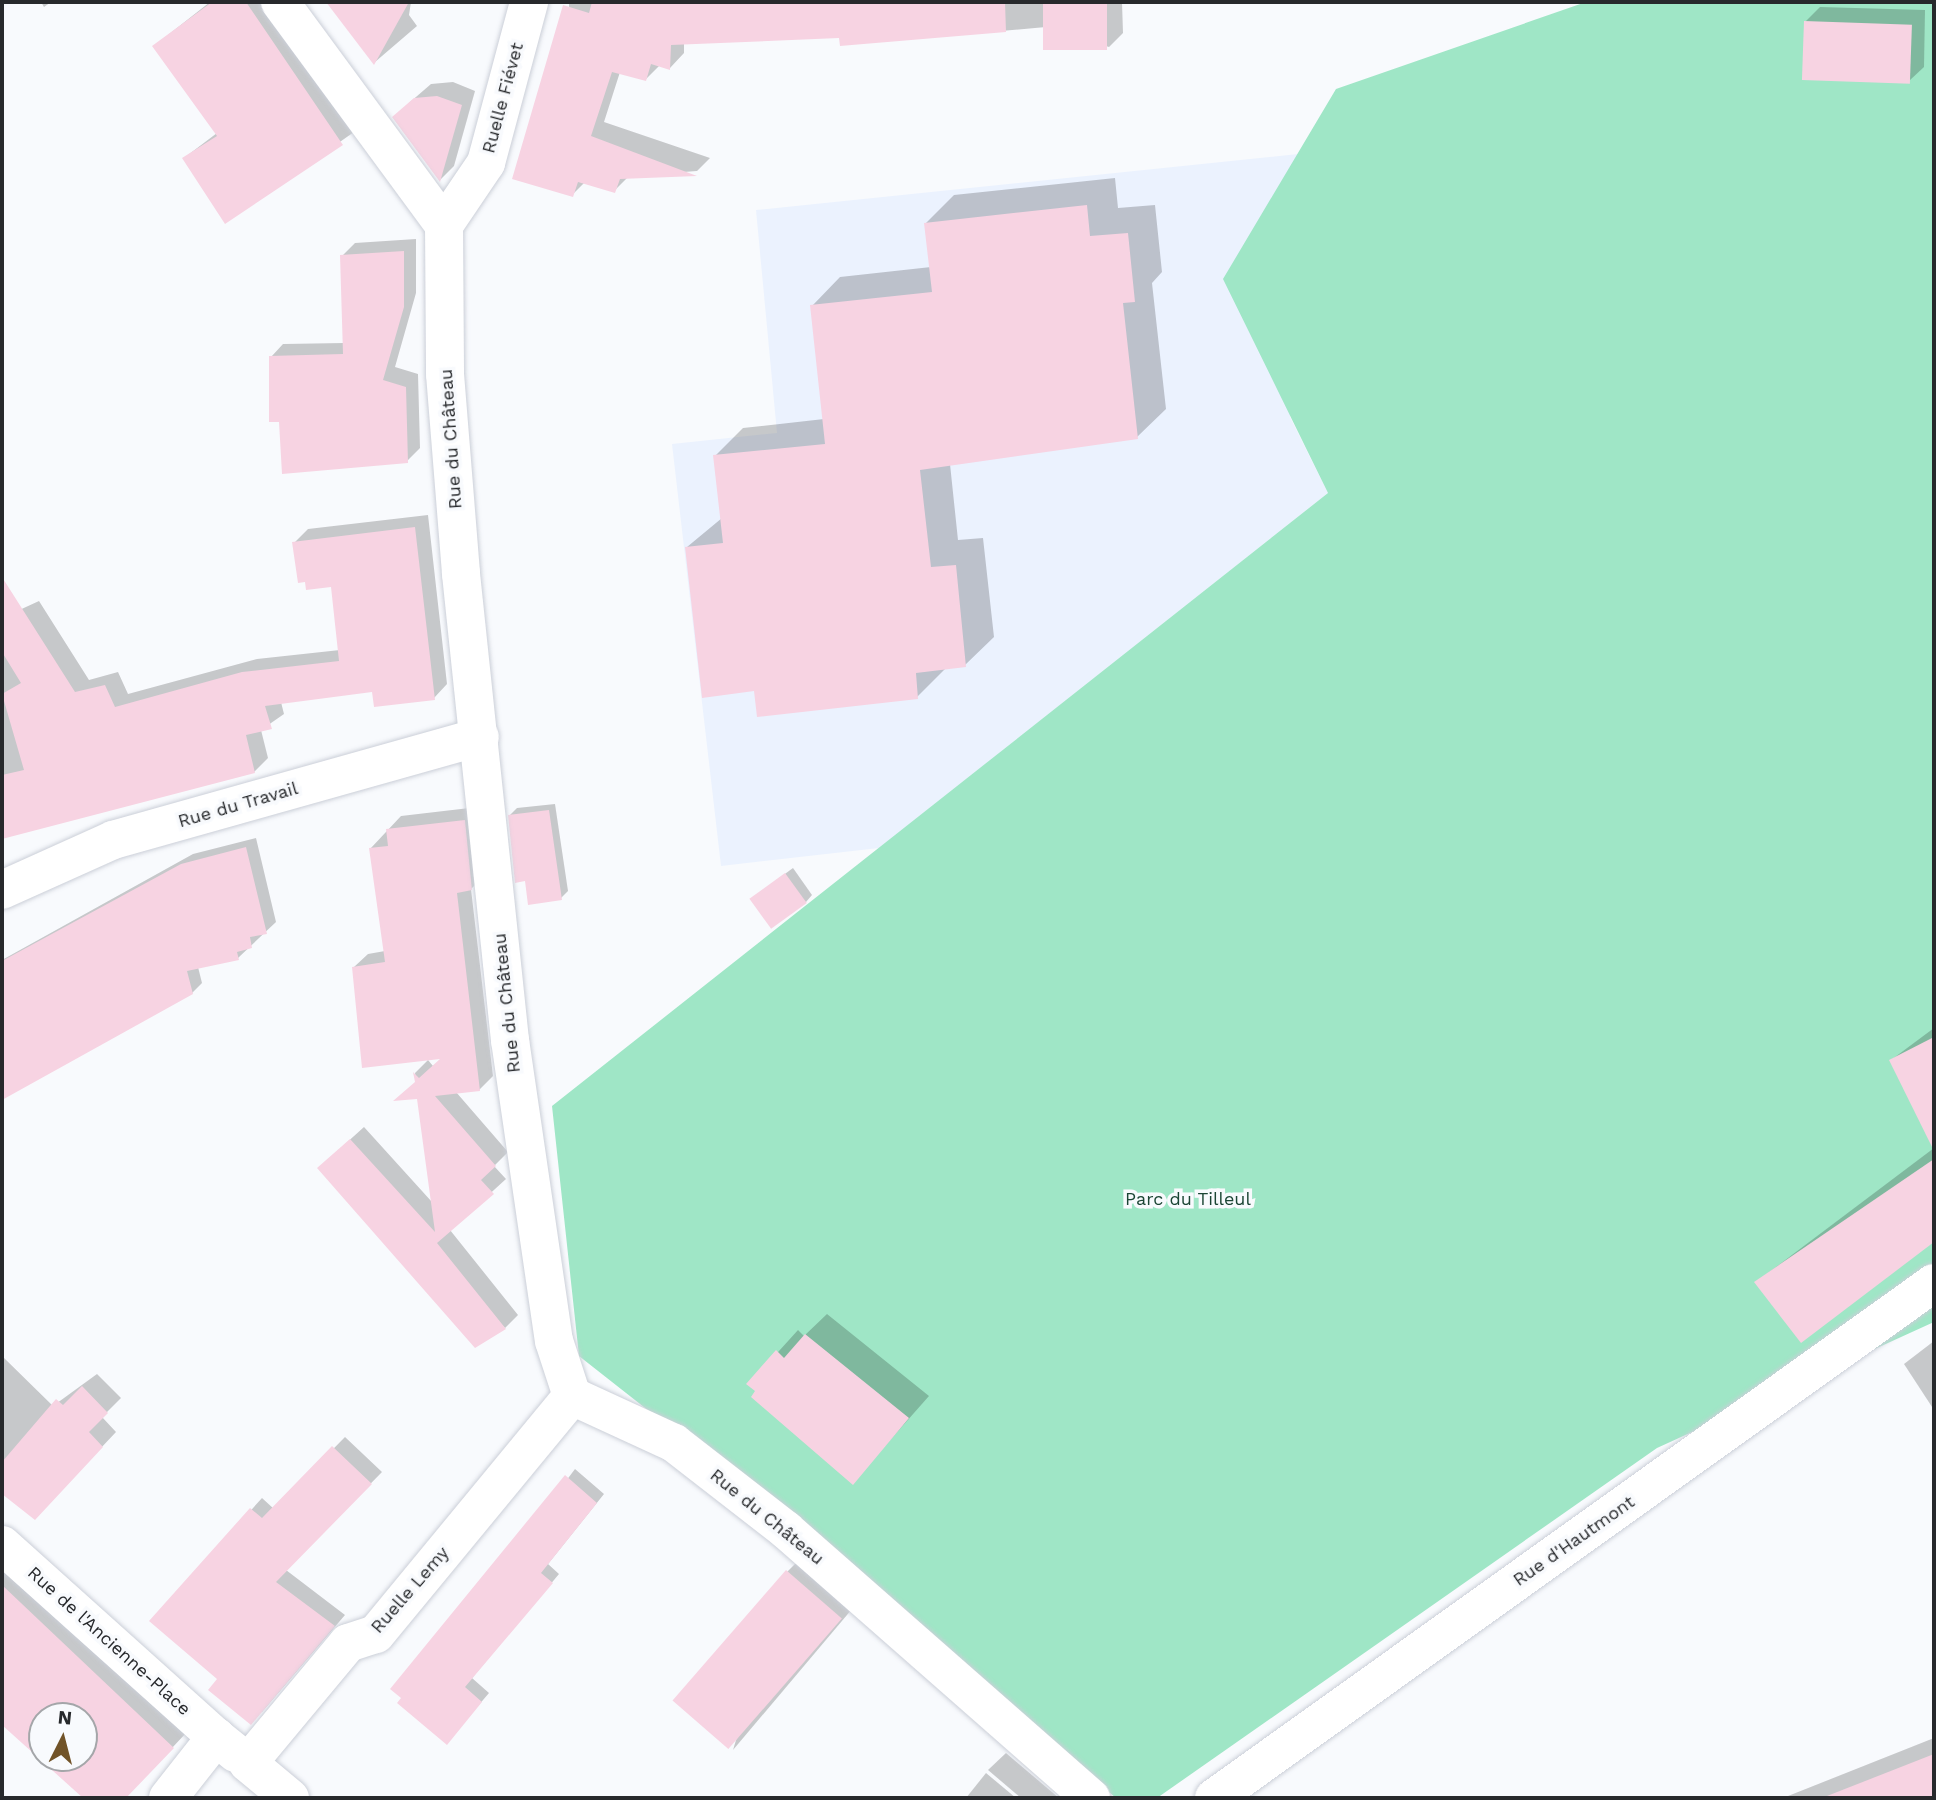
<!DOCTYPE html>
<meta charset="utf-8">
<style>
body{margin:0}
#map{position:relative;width:1936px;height:1800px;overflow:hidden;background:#f8fafd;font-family:"Work Sans",sans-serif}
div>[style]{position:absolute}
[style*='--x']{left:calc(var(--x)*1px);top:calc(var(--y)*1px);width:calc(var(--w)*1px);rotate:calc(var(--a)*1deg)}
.built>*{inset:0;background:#ebf2fe}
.green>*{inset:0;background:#9fe6c6}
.shadow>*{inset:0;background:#0003}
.building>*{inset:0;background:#f7d3e2;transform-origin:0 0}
.roads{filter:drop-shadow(0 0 2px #cbcfd8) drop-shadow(0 0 2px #cbcfd8)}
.minor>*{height:38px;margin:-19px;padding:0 19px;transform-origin:19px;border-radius:19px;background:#fff}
span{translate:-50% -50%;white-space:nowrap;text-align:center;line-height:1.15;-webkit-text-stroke:7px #f8fafd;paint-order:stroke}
.street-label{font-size:18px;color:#27292c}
.park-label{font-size:18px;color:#1b4534}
.frame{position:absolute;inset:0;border:4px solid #27292c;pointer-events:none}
.north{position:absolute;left:28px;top:1702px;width:70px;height:70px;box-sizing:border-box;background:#f8fafd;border:2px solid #a4a6a9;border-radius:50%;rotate:6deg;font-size:19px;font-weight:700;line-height:28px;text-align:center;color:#27292c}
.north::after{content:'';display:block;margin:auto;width:24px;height:32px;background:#715328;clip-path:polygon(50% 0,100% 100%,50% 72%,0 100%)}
</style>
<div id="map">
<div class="built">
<div style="clip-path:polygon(1298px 154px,1290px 417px,1328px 493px,879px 848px,721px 866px,672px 444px,777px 433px,756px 210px)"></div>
</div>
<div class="green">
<div style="clip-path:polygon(1586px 2px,1934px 2px,1934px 1322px,1657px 1448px,1157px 1798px,1116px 1798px,818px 1544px,579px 1356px,552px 1106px,1328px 493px,1223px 279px,1336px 89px)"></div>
</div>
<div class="shadow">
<div style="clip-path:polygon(41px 2px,51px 2px,44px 7px)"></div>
<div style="clip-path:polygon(210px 2px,265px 2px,354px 132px,226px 222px,184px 158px,217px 133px,154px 46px)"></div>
<div style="clip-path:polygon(329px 2px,411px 2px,409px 15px,417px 26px,375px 62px)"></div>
<div style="clip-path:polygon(569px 2px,1122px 2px,1123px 33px,1109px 47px,1046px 27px,842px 45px,841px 36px,684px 42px,684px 53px,670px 68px,660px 65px,646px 79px,620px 72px,604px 122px,710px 158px,697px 171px,629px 176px,614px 191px,585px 182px,572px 195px)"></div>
<div style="clip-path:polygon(1820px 7px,1925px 10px,1924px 67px,1909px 81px,1805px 22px)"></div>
<div style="clip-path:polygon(453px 82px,475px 91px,454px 166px,440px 180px,409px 103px,431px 84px)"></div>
<div style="clip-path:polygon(1115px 178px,1118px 208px,1155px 205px,1162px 272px,1152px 283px,1166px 409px,1137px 437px,950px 464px,958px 540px,983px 538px,994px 637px,965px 665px,945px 669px,917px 697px,756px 689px,687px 547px,722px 518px,715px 456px,743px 428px,824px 419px,812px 306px,840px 277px,931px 267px,926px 223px,954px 195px)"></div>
<div style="clip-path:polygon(416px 239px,416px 293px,395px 367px,418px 374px,420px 448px,407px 461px,280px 420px,271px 357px,283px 344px,344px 343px,342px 256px,355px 243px)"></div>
<div style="clip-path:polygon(428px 515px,447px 684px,434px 698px,373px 690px,281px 702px,284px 714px,261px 730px,268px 758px,254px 772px,2px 837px,2px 618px,39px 601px,89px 680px,118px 672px,128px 694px,257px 659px,340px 650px,333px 585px,294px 543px,308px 529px)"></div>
<div style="clip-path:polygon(555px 804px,568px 891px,561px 898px,526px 879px,510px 815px,517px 808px)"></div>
<div style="clip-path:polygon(478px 807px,485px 875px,471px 889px,493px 1076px,479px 1090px,456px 1092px,508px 1152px,494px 1166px,506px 1179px,450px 1230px,518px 1315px,505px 1328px,333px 1155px,364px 1127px,432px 1202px,415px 1073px,428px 1060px,433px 1066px,444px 1057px,354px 967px,368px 954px,385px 951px,370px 849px,401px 816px)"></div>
<div style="clip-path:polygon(256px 838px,276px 922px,238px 958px,198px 967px,202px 983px,192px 993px,2px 1098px,2px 960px,193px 854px)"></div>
<div style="clip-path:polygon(793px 868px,812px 895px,806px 902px,759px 893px)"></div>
<div style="clip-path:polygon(1934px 1028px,1934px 1147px,1891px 1060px)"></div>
<div style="clip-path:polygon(1934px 1148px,1934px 1241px,1802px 1340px,1756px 1282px)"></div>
<div style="clip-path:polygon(827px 1314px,929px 1396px,853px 1482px,749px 1384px,798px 1330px,804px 1336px)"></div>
<div style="clip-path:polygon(1934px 1341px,1934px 1410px,1904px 1364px)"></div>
<div style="clip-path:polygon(2px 1356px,53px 1406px,97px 1374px,121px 1398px,102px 1417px,116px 1432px,35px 1518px,2px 1492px)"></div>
<div style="clip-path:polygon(345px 1437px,382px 1472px,286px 1570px,345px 1615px,262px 1712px,151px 1621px,262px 1498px,274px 1509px)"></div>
<div style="clip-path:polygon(575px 1469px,604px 1494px,548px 1564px,559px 1574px,472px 1678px,489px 1693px,454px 1734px,399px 1703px)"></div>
<div style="clip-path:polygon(809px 1550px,863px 1596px,733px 1750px,787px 1572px)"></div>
<div style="clip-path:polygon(10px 1564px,187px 1732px,125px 1798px,86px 1798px,44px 1758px,84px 1758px,84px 1716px,42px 1716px,42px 1756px,2px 1718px,2px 1572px)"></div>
<div style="clip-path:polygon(1934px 1738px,1934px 1798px,1783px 1798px)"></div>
<div style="clip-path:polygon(1006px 1753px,1059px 1798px,1021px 1798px,988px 1770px)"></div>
<div style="clip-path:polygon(986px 1773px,1016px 1798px,966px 1798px)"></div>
</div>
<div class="building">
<div style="clip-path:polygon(212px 2px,246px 2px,343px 145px,225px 224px,182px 158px,217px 136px,152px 46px)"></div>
<div style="clip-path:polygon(326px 2px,409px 2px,374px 65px)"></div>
<div style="clip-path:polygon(592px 2px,1005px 2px,1006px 32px,840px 46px,839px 38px,671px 45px,670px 70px,651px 64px,646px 81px,612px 72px,591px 136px,697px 176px,620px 179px,615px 193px,578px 182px,573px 197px,512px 179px,563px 5px,589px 13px)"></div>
<div style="left:1043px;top:2px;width:64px;height:48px"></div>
<div style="left:1804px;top:21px;width:108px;height:59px;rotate:2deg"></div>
<div style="clip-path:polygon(437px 96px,462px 105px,440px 182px,392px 117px,414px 98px)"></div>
<div style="clip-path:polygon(1087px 205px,1090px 236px,1128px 233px,1135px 302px,1123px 303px,1138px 439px,920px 470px,931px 567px,956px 565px,966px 667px,916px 673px,918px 699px,757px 717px,754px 691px,702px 698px,685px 547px,723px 543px,713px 455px,825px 444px,810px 305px,932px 292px,924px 223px)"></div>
<div style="clip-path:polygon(404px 251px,404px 307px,383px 380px,406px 387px,408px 463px,282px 474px,279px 422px,269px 422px,269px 356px,343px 354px,340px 255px)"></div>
<div style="clip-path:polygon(415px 527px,435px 700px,374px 707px,372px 692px,265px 706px,272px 729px,246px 735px,255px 773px,2px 839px,2px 775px,24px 770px,2px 694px,21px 683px,2px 652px,2px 577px,75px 692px,105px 685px,115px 707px,242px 672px,339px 661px,331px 587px,306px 590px,305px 582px,298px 583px,292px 542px)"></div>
<div style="clip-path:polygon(549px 810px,562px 900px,528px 905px,525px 881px,515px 883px,508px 815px)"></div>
<div style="clip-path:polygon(465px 820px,472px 890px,457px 893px,480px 1091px,435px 1096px,496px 1166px,481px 1180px,494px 1194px,437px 1243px,506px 1329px,475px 1348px,317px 1168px,350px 1139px,435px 1232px,417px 1099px,393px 1101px,415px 1082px,413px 1072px,419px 1078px,440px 1059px,362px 1068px,352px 967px,385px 962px,369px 848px,388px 846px,386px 829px)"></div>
<div style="clip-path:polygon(246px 847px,267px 934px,250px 937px,252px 948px,237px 952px,239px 960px,187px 971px,193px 994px,2px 1100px,2px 961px,181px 864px)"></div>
<div style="left:785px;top:873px;width:37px;height:44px;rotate:54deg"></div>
<div style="clip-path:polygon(1934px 1037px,1934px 1151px,1889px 1060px)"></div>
<div style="clip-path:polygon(1934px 1159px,1934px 1242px,1801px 1343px,1754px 1282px)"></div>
<div style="clip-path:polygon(805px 1334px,909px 1418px,853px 1485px,751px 1397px,755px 1391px,746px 1384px,776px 1350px,784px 1358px)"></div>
<div style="clip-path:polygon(82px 1386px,108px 1413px,89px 1432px,103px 1447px,35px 1520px,2px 1494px,2px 1462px,56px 1399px,63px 1405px)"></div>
<div style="clip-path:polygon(332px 1446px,372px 1484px,276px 1582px,335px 1626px,251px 1725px,208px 1690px,217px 1679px,149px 1621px,250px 1508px,262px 1518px)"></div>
<div style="clip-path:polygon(565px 1475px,597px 1503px,541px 1573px,553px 1583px,465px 1687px,482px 1702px,447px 1745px,397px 1703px,401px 1698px,390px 1689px)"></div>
<div style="left:786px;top:1570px;width:74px;height:173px;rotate:41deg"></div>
<div style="clip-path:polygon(evenodd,2px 1585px,174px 1748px,126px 1798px,83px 1798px,2px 1725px,2px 1585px,42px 1716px,84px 1716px,84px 1758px,42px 1758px,42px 1716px)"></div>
<div style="clip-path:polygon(1934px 1754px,1934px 1798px,1828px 1798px,1827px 1796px)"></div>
</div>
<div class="roads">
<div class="minor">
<div style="--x:280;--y:2;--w:277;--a:53.7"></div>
<div style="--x:444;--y:225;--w:149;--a:89.6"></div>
<div style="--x:445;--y:374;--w:201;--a:85.4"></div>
<div style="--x:461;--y:574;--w:469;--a:84"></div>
<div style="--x:510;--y:1040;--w:304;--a:81.7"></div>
<div style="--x:554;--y:1341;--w:58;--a:71.9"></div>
<div style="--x:572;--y:1396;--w:112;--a:24.7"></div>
<div style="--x:674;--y:1443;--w:142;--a:37.8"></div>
<div style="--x:786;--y:1530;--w:406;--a:41.3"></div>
<div style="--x:444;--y:225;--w:75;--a:-55.9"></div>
<div style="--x:486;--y:163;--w:167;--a:-75"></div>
<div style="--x:2;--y:890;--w:122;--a:-24.2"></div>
<div style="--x:113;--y:840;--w:381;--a:-15.7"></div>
<div style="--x:2;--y:1545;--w:288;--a:41.9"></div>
<div style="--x:168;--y:1798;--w:78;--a:-51.8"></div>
<div style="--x:216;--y:1737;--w:26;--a:39"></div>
<div style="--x:290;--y:1798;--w:55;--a:-140.2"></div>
<div style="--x:248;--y:1763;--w:156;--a:-50.2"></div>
<div style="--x:348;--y:1643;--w:29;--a:-18"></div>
<div style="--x:376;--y:1634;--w:308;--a:-50.5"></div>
<div style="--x:1214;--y:1798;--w:885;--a:-35.58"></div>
</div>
</div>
<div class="street-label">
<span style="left:503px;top:98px;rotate:-75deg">Ruelle Fiévet</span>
<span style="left:451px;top:439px;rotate:-94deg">Rue du Château</span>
<span style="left:238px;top:805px;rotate:-16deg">Rue du Travail</span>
<span style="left:507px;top:1003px;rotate:-96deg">Rue du Château</span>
<span style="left:767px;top:1517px;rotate:39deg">Rue du Château</span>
<span style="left:1574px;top:1541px;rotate:-35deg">Rue d'Hautmont</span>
<span style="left:410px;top:1590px;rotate:-49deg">Ruelle Lemy</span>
<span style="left:109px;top:1641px;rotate:42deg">Rue de l'Ancienne-Place</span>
</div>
<div class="park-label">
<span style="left:1188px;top:1199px">Parc du Tilleul</span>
</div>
<div class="frame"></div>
<div class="north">N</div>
</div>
